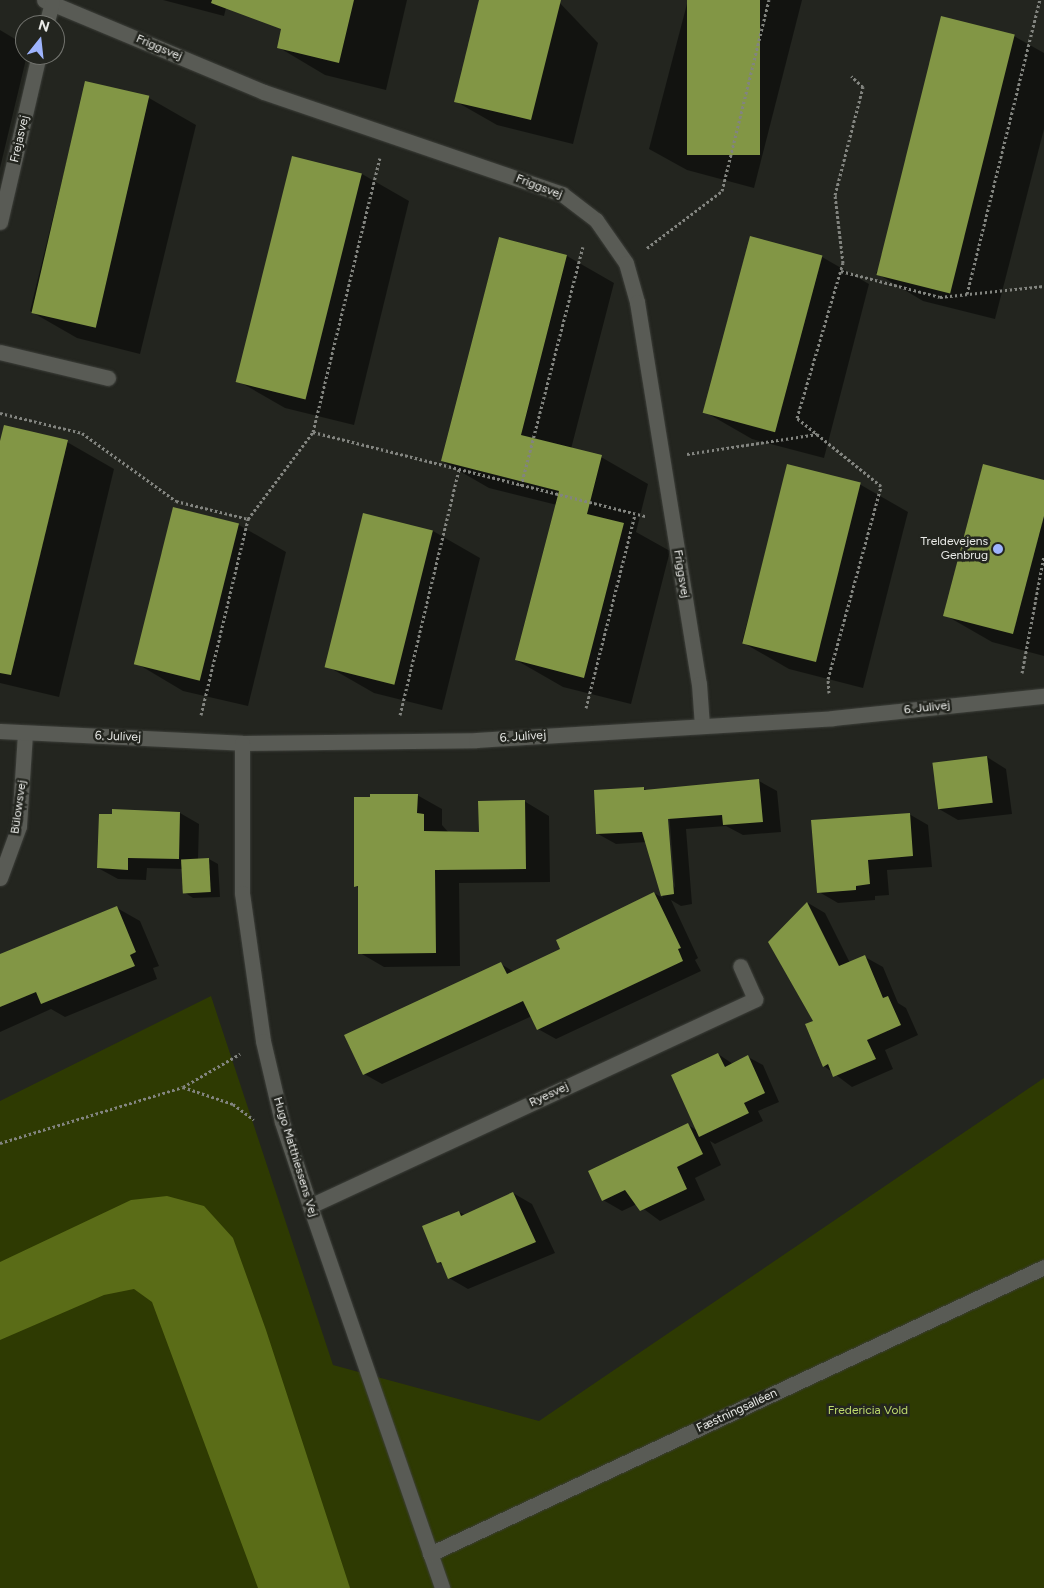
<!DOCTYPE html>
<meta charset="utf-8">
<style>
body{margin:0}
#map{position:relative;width:1044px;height:1588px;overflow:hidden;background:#23251f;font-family:Figtree,sans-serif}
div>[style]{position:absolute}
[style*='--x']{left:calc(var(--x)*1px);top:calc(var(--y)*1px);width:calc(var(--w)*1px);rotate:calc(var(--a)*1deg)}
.green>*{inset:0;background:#2e3a02}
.water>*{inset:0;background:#5a6c17}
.shadow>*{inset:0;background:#0007}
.building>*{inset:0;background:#829645;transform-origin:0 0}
.path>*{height:3px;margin-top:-1.5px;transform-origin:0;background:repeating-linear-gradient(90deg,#82847f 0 2.5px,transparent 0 5px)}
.roads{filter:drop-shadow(0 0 1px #3d3f3a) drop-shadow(0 0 1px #3d3f3a)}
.street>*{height:15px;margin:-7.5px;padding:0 7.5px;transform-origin:7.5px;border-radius:7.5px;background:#595b55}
.secondary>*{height:15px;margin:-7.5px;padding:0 7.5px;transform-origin:7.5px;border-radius:7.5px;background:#595b55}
.dots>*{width:14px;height:14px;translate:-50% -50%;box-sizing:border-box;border:2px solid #23251f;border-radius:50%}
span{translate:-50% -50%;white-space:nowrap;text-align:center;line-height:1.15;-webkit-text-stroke:5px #23251f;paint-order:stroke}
.street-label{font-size:12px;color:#eaebe8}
.poi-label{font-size:12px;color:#eaebe8}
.right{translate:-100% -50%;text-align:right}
.park-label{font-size:12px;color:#beda6d}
.north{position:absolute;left:15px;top:15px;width:50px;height:50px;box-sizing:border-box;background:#23251f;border:1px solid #73746f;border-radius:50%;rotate:16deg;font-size:14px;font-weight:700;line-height:20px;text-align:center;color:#eaebe8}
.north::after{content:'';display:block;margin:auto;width:18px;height:22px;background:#9eb4fd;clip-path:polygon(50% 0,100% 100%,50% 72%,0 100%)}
</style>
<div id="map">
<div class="green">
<div style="clip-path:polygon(211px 996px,333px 1365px,539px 1421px,1044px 1078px,1044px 1588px,0 1588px,0 1101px)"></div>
</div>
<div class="water">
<div style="clip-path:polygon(167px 1196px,204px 1206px,233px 1238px,266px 1330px,350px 1588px,258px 1588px,152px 1302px,134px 1289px,104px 1295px,0 1340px,0 1262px,131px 1200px)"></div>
</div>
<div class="shadow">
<div style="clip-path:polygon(163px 0,228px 0,224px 16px)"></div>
<div style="clip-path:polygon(290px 0,407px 0,386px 90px,325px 75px,278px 47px)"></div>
<div style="clip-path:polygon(480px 0,557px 0,598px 43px,573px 144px,497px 125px,455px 101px)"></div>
<div style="clip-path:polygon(688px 0,802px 0,754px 188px,687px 170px,649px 149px)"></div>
<div style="clip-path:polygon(0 30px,25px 45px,27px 55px,0 168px)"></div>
<div style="clip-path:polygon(1014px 36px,1044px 53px,1044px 129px,995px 319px,923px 301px,876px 273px)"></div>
<div style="clip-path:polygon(86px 83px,149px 98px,196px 125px,140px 354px,77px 338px,30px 311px)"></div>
<div style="clip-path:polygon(362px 174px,409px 201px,354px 425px,285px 408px,238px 381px)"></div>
<div style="clip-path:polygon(499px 238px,567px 256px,614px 283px,571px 449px,601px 457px,648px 484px,636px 532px,670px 551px,631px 704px,563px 687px,516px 660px,557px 505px,489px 488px,442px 461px)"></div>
<div style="clip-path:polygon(822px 257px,869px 284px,824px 458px,752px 439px,705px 412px)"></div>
<div style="clip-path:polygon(67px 442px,114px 469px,59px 697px,0 683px,0 447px)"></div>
<div style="clip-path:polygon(788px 466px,861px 485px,908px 512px,863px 688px,789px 669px,742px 642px)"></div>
<div style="clip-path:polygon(1044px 481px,1044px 656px,992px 642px,945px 615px)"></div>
<div style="clip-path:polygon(174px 509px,239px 525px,286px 552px,248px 706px,183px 691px,136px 663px)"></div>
<div style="clip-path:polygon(433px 531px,480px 558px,442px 710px,374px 693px,327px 666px)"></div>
<div style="clip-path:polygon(987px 757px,1006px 769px,1012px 814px,958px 820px,939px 809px)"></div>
<div style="clip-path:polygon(evenodd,759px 781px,777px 791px,781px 832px,743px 835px,726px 826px,686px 829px,692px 904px,681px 906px,671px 900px,698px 958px,695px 960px,701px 971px,556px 1039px,538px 1029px,532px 1016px,382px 1084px,364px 1074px,501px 964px,514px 972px,562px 949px,654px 893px,663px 898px,647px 842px,616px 844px,598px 834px,643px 788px,649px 791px,759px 781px,666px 813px,669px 813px,675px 888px,672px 882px,666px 813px)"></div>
<div style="clip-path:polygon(417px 795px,442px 809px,442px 825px,449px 833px,480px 834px,524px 801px,549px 816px,550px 882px,459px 883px,460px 966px,384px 967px,360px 953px,359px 888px,355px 886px)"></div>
<div style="clip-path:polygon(180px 813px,199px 824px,198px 859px,209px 859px,218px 864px,220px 897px,193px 898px,184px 892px,183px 869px,147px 868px,146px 880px,118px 879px,98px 868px)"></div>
<div style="clip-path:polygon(909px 814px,928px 825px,932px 867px,887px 870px,889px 895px,875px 896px,875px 900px,838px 903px,819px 892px)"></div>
<div style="clip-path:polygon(808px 903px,825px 913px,850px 963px,865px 957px,883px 967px,898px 1003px,906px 1008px,918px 1035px,885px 1050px,893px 1069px,852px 1087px,824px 1066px,814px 1022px,769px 943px)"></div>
<div style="clip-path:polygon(117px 908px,140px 921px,159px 966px,153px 968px,157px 979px,65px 1017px,51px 1009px,0 1032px,0 959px)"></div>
<div style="clip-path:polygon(718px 1054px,733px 1064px,748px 1057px,763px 1065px,779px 1102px,758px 1111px,763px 1121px,715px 1144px,710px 1141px,721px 1165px,695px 1178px,705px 1200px,660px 1221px,637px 1204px,622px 1211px,603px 1200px,688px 1125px,698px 1131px)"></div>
<div style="clip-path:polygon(513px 1193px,532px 1204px,555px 1253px,468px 1289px,449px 1278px,444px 1266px,438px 1262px,459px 1212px,465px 1215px)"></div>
</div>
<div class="building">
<div style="clip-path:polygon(212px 0,354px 0,339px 63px,277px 48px,281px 29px,211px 3px)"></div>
<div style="clip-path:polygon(479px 0,561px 0,531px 120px,454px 102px)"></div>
<div style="left:687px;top:0;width:73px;height:155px"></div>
<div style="left:941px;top:16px;width:76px;height:267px;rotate:14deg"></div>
<div style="left:85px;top:81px;width:66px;height:238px;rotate:13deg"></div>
<div style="left:292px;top:156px;width:72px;height:233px;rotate:14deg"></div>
<div style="left:750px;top:236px;width:75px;height:183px;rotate:15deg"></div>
<div style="clip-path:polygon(499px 237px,567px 255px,521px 435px,602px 455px,587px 514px,624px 523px,584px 678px,515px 660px,559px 491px,441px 461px)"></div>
<div style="clip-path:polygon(4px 425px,68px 440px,11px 675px,0 673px,0 441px)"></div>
<div style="left:787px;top:464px;width:76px;height:185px;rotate:14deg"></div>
<div style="clip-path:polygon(983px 464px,1044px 480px,1044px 516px,1013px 634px,943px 616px)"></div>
<div style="left:173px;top:507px;width:68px;height:162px;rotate:14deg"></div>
<div style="left:363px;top:513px;width:72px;height:159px;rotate:14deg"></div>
<div style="left:987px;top:756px;width:47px;height:55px;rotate:83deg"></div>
<div style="clip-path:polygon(759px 779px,763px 822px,723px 825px,722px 815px,668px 819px,674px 894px,661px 896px,642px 832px,596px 834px,594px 790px,644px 787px,644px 790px)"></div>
<div style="clip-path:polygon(370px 794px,418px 794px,417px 813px,424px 814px,424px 831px,479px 832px,478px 801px,525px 800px,526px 869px,435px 870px,436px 953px,358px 954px,358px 886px,354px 887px,354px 797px,370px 797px)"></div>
<div style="clip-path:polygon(112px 809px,180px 812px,179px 859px,128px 858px,128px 870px,97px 868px,99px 814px,112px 814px)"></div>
<div style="clip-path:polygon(910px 813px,913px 856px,868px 860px,870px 884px,856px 886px,856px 890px,817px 893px,811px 820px)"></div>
<div style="left:209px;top:858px;width:34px;height:28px;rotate:87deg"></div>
<div style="clip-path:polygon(654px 892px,681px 948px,678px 949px,683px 961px,537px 1030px,523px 1001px,363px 1075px,344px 1035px,501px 962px,507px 974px,560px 949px,556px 940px)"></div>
<div style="clip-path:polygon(807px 902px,839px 966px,865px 955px,883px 998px,888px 996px,901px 1025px,867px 1040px,876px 1059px,833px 1077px,828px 1064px,823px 1067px,805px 1024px,813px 1021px,768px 942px)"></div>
<div style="clip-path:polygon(117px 906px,136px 952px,130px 955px,135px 966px,41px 1004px,36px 992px,0 1007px,0 954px)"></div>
<div style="clip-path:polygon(718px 1053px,725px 1067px,748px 1055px,765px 1093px,744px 1103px,749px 1113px,699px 1137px,671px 1075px)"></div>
<div style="clip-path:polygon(688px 1123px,703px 1154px,677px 1167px,687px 1189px,640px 1211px,625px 1190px,602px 1201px,588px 1171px)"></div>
<div style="clip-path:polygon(513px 1192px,536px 1242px,448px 1279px,441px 1262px,437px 1263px,422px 1226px,459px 1211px,461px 1216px)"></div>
</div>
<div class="path">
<div style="--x:647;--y:248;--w:94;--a:-37.2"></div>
<div style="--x:722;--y:191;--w:197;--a:-76.2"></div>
<div style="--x:841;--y:271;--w:102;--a:14.7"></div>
<div style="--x:940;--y:297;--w:105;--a:-6"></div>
<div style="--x:967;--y:294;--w:303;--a:-76.1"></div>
<div style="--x:0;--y:413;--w:84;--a:13.7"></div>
<div style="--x:82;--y:433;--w:116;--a:35.9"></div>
<div style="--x:176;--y:501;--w:74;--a:14"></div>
<div style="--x:248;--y:519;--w:109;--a:-53.2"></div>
<div style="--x:313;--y:432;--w:343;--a:14.2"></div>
<div style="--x:313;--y:432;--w:282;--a:-76.3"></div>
<div style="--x:687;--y:454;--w:132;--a:-8.7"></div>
<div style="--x:521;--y:486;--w:247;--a:-75.5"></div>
<div style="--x:1022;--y:673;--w:119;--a:-79.4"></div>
<div style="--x:829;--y:693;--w:14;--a:-94"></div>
<div style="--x:828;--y:679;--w:200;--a:-74.6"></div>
<div style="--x:881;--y:486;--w:108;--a:-141"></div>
<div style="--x:797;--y:418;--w:162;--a:-73.5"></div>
<div style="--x:843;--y:263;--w:68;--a:-96.7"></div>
<div style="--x:835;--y:195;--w:112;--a:-75.5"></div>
<div style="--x:863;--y:87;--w:16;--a:-137"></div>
<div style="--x:586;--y:708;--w:199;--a:-75.8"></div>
<div style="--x:201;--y:715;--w:202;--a:-76.5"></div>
<div style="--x:400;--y:715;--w:252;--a:-76.5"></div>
<div style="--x:183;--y:1087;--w:53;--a:18.8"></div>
<div style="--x:233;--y:1104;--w:26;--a:37"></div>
<div style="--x:0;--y:1143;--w:191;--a:-17"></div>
<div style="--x:183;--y:1087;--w:66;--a:-30.1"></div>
</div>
<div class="roads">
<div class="street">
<div style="--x:44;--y:0;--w:238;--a:22.7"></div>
<div style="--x:264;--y:92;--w:315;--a:18.9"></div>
<div style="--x:562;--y:194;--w:43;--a:37.4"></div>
<div style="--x:596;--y:220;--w:52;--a:55.1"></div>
<div style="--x:626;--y:263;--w:41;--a:74.2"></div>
<div style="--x:637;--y:302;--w:387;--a:80.8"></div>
<div style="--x:699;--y:684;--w:42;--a:85.9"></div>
<div style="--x:46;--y:25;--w:23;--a:-75"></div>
<div style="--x:0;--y:222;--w:171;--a:-76.9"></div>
<div style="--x:0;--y:352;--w:111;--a:13.5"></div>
<div style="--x:0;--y:878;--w:55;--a:-69.9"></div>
<div style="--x:19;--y:826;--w:93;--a:-86.3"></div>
<div style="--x:310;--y:1206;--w:491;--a:-24.9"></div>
<div style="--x:755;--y:999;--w:36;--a:-114"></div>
</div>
<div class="secondary">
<div style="--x:0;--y:731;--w:242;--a:2.8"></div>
<div style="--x:242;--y:743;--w:234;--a:-0.7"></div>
<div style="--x:476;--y:740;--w:358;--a:-3.5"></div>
<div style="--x:833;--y:718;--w:212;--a:-6"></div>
<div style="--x:242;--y:743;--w:150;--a:90"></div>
<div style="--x:242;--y:893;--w:149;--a:81.9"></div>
<div style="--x:263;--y:1041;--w:83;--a:76.8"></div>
<div style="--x:282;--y:1122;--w:89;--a:71.6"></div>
<div style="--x:310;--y:1206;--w:404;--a:70.9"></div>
<div style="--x:430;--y:1554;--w:678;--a:-25.05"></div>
</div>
</div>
<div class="dots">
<div style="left:998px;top:549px;background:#9eb4fd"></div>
</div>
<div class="street-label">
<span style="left:159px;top:48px;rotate:23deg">Friggsvej</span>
<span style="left:20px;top:139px;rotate:-77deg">Frejasvej</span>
<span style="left:539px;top:187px;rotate:21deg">Friggsvej</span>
<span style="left:681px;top:574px;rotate:81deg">Friggsvej</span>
<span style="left:927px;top:708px;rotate:-6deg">6. Julivej</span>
<span style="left:118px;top:737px;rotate:2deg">6. Julivej</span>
<span style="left:523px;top:737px;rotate:-4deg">6. Julivej</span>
<span style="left:19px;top:807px;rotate:-82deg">Bülowsvej</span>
<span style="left:549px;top:1095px;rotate:-25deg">Ryesvej</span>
<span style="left:295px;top:1157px;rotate:73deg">Hugo Matthiessens Vej</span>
<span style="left:737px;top:1411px;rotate:-25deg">Fæstningsalléen</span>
</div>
<div class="poi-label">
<span class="right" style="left:988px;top:549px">Treldevejens<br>Genbrug</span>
</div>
<div class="park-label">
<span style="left:868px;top:1411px">Fredericia Vold</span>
</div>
<div class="north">N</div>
</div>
